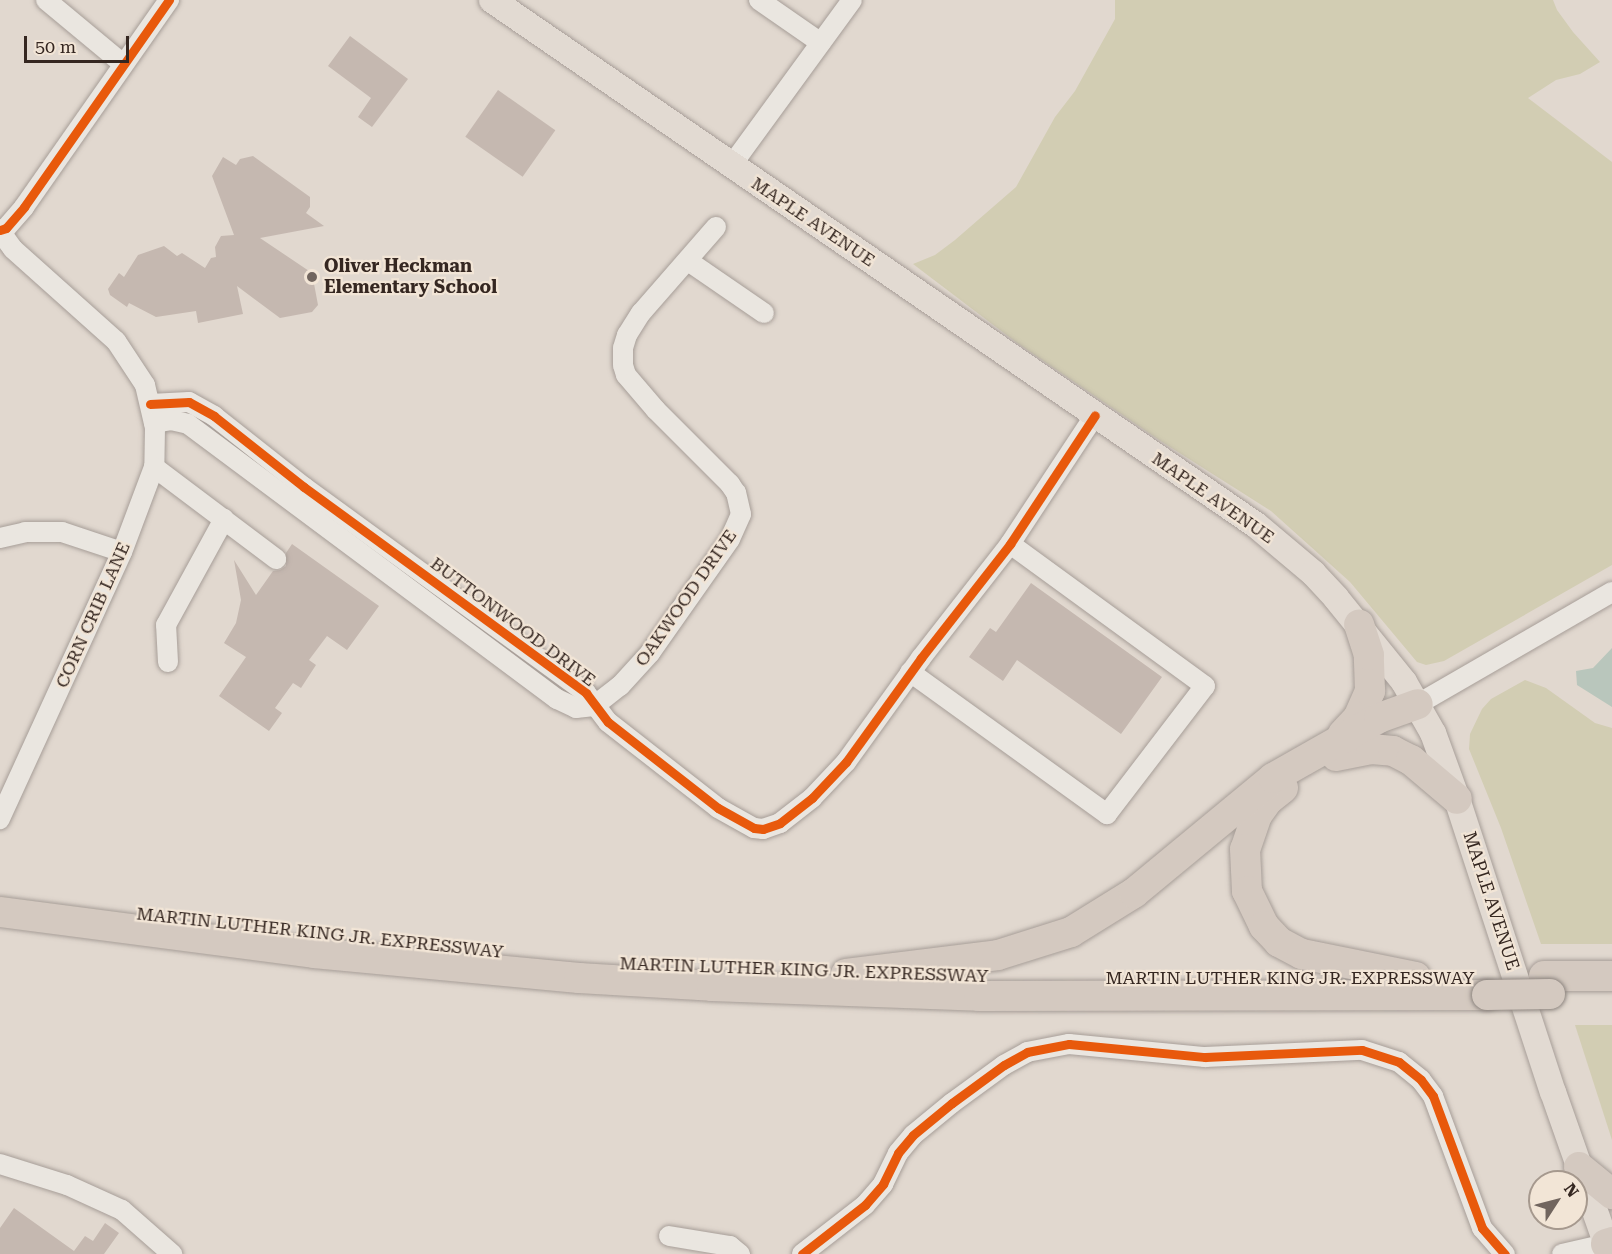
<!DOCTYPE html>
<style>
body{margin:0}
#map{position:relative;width:1612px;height:1254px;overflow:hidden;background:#e1d8cf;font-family:"Roboto Serif",serif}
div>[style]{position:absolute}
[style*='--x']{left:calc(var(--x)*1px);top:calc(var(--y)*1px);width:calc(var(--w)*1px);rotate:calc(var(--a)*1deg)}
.green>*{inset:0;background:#d2cdb3}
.water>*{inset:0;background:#b9c6bc}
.building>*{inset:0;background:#c5b8b0;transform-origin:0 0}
.roads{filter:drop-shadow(0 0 2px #a79e98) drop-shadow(0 0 2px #a79e98)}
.minor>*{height:20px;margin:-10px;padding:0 10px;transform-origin:10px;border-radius:10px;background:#eae6e0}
.major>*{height:26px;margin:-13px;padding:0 13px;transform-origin:13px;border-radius:13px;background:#e2dad2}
.highway>*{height:30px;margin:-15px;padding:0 15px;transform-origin:15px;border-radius:15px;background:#d4c9c0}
.bridges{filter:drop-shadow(0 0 2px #8c847e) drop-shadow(0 0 2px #8c847e)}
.highway-bridge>*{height:30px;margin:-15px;padding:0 15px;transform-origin:15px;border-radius:15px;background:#d4c9c0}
.cycleway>*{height:9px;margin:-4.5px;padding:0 4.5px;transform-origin:4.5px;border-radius:4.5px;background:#e8590c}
.dots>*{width:16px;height:16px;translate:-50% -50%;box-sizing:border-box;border:3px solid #f2e5d6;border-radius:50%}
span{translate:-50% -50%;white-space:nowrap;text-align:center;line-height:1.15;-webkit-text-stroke:4.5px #f2e5d6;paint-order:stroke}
.street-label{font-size:18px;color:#352721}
.poi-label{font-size:18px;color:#352721;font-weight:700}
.left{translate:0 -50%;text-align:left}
.north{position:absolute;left:1528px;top:1170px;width:60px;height:60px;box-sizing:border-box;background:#f2e5d6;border:2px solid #a6998e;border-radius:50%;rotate:54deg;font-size:16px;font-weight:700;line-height:24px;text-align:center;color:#352721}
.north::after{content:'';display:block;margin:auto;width:21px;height:27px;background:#71655e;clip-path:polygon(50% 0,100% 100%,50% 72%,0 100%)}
.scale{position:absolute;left:24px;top:36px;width:105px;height:27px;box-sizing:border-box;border:3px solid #352721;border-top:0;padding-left:8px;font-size:18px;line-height:21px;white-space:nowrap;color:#352721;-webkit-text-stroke:4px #f2e5d6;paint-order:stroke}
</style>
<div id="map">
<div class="green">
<div style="clip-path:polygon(1115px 0,1553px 0,1557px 10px,1573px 32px,1600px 62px,1580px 74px,1556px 80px,1528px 98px,1612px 162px,1612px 565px,1444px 661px,1426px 665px,1417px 662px,1350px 582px,1271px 511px,1159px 440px,1017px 343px,913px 264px,935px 255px,955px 240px,1016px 187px,1055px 117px,1075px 91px,1115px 19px)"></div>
<div style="clip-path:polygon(1525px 680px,1546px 688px,1595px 723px,1612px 728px,1612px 944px,1541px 944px,1501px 828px,1469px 749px,1470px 734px,1482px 709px,1491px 699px)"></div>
<div style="clip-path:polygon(1575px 1025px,1612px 1025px,1612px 1140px)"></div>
</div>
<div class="water">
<div style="clip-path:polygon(1612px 648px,1612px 707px,1577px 685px,1576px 671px,1593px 668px)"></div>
</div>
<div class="building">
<div style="clip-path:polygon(350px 36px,408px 79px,372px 127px,358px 117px,371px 98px,328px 66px)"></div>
<div style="left:498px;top:90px;width:70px;height:57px;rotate:35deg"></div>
<div style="clip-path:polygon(253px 156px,310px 197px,310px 207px,306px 213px,324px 226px,260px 238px,312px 273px,318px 305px,312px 312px,280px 318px,237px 286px,243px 314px,198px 323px,196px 311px,156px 317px,129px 303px,127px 307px,110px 295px,108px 289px,119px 273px,124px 277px,138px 255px,164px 246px,177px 256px,182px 253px,205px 268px,211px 258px,216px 257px,215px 247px,221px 236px,234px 235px,212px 176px,223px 157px,236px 165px,240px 159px)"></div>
<div style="clip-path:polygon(292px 544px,379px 606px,347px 650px,327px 636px,309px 660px,316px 665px,301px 688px,293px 683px,275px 708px,282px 713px,269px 731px,219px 696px,246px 657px,224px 643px,236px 623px,241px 600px,234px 560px,256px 595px,273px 571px,280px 570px,286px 566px,286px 553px)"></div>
<div style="clip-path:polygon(1031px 583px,1162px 677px,1121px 734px,1017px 660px,1003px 681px,969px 657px,990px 628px,996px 632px)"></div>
<div style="clip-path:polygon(14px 1208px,74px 1251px,85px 1236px,93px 1241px,105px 1223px,119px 1233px,104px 1254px,0 1254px,0 1228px)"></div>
</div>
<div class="roads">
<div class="minor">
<div style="--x:46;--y:0;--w:99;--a:39.7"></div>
<div style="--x:759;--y:0;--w:75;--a:34.7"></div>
<div style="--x:731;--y:166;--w:205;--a:-53.9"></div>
<div style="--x:0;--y:230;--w:6;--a:-18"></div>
<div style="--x:6;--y:228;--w:28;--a:-49"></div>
<div style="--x:24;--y:207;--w:253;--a:-55"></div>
<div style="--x:0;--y:231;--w:22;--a:54"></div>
<div style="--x:13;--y:249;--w:138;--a:41.8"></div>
<div style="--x:116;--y:341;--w:53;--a:56.6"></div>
<div style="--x:145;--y:385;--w:44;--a:76.9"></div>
<div style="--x:155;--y:428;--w:39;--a:91"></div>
<div style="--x:154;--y:467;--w:91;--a:110.6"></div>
<div style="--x:122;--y:552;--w:294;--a:114.6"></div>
<div style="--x:688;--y:261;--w:92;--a:34.4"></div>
<div style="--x:150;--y:404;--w:39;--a:-3"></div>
<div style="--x:189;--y:402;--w:29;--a:29"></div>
<div style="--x:214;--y:416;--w:115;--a:38.3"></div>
<div style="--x:304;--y:487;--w:349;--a:36.1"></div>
<div style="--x:586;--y:693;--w:36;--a:53"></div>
<div style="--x:608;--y:722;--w:140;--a:38"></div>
<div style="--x:718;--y:808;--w:41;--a:29.1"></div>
<div style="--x:754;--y:828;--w:9;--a:6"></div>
<div style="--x:763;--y:829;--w:18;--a:-19"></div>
<div style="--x:780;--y:823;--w:41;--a:-38"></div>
<div style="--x:812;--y:798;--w:50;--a:-46.6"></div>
<div style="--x:846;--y:762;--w:128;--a:-54.2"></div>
<div style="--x:921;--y:658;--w:145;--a:-52"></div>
<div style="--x:1010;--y:544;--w:154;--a:-56.6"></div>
<div style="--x:154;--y:423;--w:17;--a:-10"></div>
<div style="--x:171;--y:420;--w:17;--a:13"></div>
<div style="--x:188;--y:424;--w:460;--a:36.7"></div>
<div style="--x:557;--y:699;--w:21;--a:25"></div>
<div style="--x:576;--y:708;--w:18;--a:-6"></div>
<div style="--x:594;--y:706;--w:33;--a:-38"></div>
<div style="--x:620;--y:686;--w:45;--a:-47.7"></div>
<div style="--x:650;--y:653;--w:139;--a:-54.9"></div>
<div style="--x:730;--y:539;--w:27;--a:-66"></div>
<div style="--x:741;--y:514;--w:22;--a:-103"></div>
<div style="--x:736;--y:493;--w:11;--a:-124"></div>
<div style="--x:730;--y:484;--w:105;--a:-135"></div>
<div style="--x:656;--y:410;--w:46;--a:-130.6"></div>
<div style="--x:626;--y:375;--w:10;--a:-107"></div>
<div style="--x:623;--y:365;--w:17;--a:-90"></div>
<div style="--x:623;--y:348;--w:14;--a:-73"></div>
<div style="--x:627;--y:335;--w:26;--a:-58"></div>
<div style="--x:641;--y:313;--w:114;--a:-48.9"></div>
<div style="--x:154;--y:467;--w:153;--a:37"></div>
<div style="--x:0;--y:538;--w:26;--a:-13"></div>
<div style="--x:25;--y:532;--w:37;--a:0"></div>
<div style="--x:62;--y:532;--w:63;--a:18.4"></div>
<div style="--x:168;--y:662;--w:37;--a:-93"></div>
<div style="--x:166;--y:625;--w:121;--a:-61.3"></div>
<div style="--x:910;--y:672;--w:243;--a:35.8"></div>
<div style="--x:1107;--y:814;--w:161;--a:-52.6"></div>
<div style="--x:1205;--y:686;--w:241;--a:-143.9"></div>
<div style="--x:1418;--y:704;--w:224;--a:-30"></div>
<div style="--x:0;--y:1164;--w:70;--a:17.4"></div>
<div style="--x:67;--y:1185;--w:60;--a:24.4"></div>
<div style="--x:122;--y:1210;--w:67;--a:41.3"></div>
<div style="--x:669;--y:1236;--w:62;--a:9.3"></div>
<div style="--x:730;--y:1246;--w:13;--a:39"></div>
<div style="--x:802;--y:1254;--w:80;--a:-37.9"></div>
<div style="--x:865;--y:1205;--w:28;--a:-49"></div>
<div style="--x:883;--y:1184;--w:34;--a:-64"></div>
<div style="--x:898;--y:1153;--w:23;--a:-50"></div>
<div style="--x:913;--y:1135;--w:50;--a:-39.4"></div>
<div style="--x:952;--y:1103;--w:64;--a:-36.2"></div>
<div style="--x:1004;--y:1065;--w:26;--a:-29"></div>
<div style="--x:1027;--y:1052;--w:43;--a:-10.8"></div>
<div style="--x:1069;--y:1044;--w:137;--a:5.5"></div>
<div style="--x:1205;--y:1057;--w:157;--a:-2.6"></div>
<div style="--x:1362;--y:1050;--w:39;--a:18"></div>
<div style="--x:1399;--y:1062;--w:28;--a:39"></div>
<div style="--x:1421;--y:1080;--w:20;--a:53"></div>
<div style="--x:1433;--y:1096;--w:141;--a:69.6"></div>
<div style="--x:1482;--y:1228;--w:35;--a:49"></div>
<div style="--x:1562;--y:1254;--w:45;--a:-12.8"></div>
</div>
<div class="major">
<div style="--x:492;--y:0;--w:927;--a:34.5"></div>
<div style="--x:1256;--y:525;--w:75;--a:40.1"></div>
<div style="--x:1313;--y:573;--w:34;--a:47"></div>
<div style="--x:1336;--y:598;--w:108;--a:51"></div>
<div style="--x:1404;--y:682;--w:59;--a:60.4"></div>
<div style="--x:1433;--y:733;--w:70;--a:70"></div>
<div style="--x:1457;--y:799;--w:308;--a:71.9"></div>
<div style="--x:1553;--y:1092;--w:172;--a:70.6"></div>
</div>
<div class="highway">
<div style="--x:1343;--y:734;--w:22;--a:-47"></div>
<div style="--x:1358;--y:718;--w:30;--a:-66"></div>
<div style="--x:1370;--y:691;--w:36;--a:-92"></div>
<div style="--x:1369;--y:655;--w:32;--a:-108"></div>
<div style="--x:1336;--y:756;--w:36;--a:-11"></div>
<div style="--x:1371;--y:749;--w:22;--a:5"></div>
<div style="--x:1393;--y:751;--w:20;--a:27"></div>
<div style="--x:1411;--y:760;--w:60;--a:40.3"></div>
<div style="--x:1283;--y:788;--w:19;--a:141"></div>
<div style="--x:1268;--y:800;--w:19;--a:126"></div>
<div style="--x:1257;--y:815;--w:36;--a:109"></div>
<div style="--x:1245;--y:849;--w:42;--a:87.3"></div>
<div style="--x:1247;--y:891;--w:39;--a:64"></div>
<div style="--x:1264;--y:926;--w:22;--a:47"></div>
<div style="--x:1279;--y:942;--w:26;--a:28"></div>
<div style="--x:1302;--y:954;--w:116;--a:11.4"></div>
<div style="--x:0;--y:912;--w:317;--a:7.4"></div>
<div style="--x:314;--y:953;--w:266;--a:5.4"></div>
<div style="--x:579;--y:978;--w:133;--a:3.4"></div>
<div style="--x:712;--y:986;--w:267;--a:2.1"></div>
<div style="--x:979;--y:996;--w:508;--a:-0.11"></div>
<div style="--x:846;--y:974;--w:153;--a:-7.1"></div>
<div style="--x:998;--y:955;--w:77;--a:-17.5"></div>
<div style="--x:1071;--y:932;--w:74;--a:-31.8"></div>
<div style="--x:1134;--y:893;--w:180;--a:-39.6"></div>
<div style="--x:1273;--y:778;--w:122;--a:-29.5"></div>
<div style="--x:1379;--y:718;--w:41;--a:-19.7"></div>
<div style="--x:1544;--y:976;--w:68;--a:0"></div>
<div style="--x:1579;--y:1167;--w:43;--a:39.3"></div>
<div style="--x:1606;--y:1244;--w:6;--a:-18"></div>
</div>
</div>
<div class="bridges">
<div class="highway-bridge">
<div style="--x:1487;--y:995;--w:63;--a:-0.9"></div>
</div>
</div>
<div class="cycleway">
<div style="--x:0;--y:230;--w:6;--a:-18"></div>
<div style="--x:6;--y:228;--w:28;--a:-49"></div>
<div style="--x:24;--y:207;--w:253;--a:-55"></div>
<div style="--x:150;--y:404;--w:39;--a:-3"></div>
<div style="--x:189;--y:402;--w:29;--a:29"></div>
<div style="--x:214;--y:416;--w:115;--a:38.3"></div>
<div style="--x:304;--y:487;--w:349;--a:36.1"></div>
<div style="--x:586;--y:693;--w:36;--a:53"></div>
<div style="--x:608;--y:722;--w:140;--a:38"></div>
<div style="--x:718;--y:808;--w:41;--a:29.1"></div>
<div style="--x:754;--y:828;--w:9;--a:6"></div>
<div style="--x:763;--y:829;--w:18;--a:-19"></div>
<div style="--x:780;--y:823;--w:41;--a:-38"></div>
<div style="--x:812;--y:798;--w:50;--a:-46.6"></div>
<div style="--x:846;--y:762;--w:128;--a:-54.2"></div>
<div style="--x:921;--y:658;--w:145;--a:-52"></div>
<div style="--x:1010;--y:544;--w:154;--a:-56.6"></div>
<div style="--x:802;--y:1254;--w:80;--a:-37.9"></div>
<div style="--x:865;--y:1205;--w:28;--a:-49"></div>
<div style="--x:883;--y:1184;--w:34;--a:-64"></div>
<div style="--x:898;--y:1153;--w:23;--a:-50"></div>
<div style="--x:913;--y:1135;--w:50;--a:-39.4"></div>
<div style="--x:952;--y:1103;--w:64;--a:-36.2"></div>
<div style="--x:1004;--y:1065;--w:26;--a:-29"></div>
<div style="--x:1027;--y:1052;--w:43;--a:-10.8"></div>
<div style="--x:1069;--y:1044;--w:137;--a:5.5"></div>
<div style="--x:1205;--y:1057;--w:157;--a:-2.6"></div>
<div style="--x:1362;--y:1050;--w:39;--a:18"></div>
<div style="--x:1399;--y:1062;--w:28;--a:39"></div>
<div style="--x:1421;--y:1080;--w:20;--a:53"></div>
<div style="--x:1433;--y:1096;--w:141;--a:69.6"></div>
<div style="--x:1482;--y:1228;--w:35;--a:49"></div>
</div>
<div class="dots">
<div style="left:312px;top:277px;background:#71655e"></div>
</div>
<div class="street-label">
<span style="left:813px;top:222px;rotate:34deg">MAPLE AVENUE</span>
<span style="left:1213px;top:498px;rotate:35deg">MAPLE AVENUE</span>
<span style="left:686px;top:598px;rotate:-55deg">OAKWOOD DRIVE</span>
<span style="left:93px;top:615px;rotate:-66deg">CORN CRIB LANE</span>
<span style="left:513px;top:622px;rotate:37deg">BUTTONWOOD DRIVE</span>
<span style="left:1491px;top:901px;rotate:72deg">MAPLE AVENUE</span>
<span style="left:320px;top:933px;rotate:6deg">MARTIN LUTHER KING JR. EXPRESSWAY</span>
<span style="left:804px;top:970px;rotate:2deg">MARTIN LUTHER KING JR. EXPRESSWAY</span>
<span style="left:1290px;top:978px">MARTIN LUTHER KING JR. EXPRESSWAY</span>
</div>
<div class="poi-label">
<span class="left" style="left:324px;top:277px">Oliver Heckman<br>Elementary School</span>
</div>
<div class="north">N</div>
<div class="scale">50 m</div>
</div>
